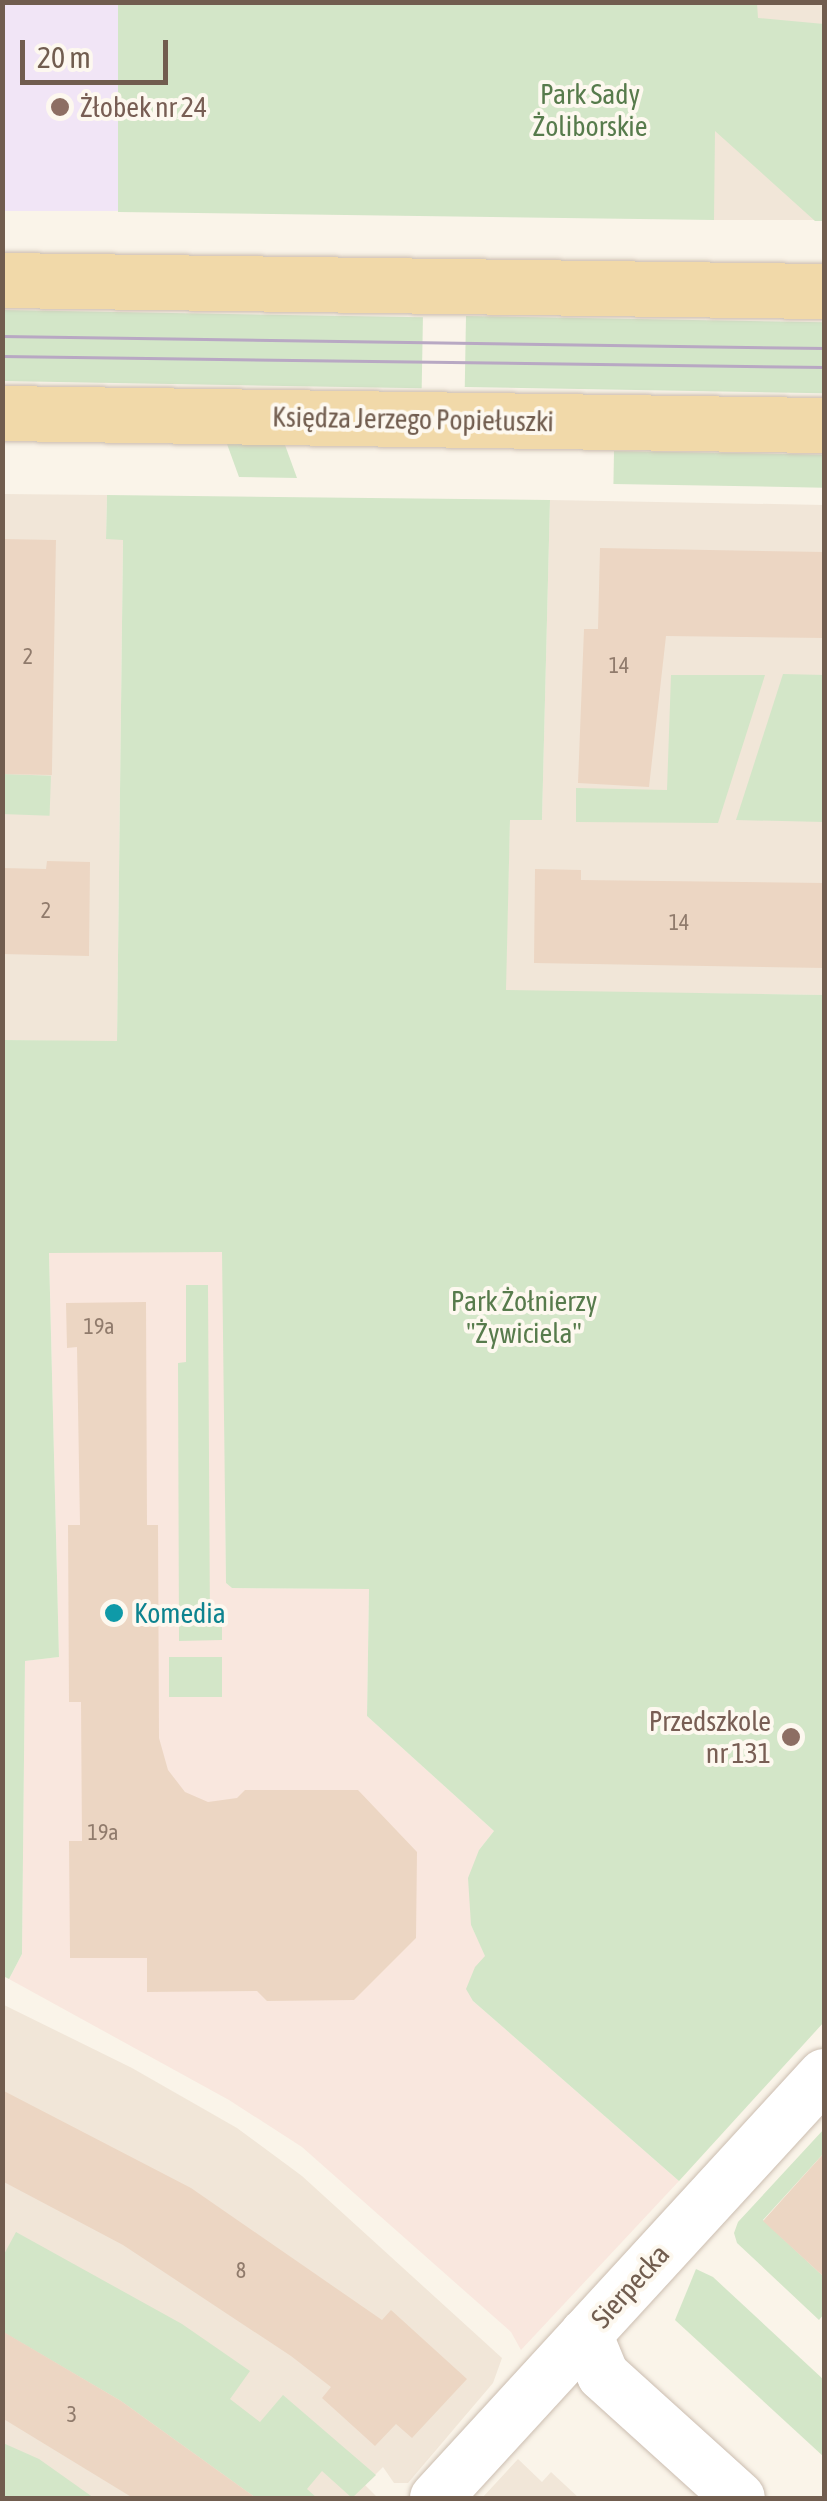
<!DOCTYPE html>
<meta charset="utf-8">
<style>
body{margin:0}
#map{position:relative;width:827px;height:2501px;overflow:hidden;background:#faf4e9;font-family:"Asap Condensed",sans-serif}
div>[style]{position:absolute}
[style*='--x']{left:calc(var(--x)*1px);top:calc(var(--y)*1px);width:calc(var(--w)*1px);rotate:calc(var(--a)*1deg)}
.residential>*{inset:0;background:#f1e6d8;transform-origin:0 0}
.commercial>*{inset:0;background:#f9e7de}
.education>*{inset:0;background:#f1e5f6;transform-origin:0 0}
.green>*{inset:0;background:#d3e6c8;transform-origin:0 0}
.building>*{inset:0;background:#ecd6c3;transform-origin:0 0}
.roads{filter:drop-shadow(0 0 2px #cbbdb0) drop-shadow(0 0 2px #cbbdb0)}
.minor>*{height:52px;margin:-26px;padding:0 26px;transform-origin:26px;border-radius:26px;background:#fff}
.major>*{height:55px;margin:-27.5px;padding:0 27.5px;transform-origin:27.5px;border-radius:27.5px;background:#f1d9a9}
.tram>*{height:2.5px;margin:-1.25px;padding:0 1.25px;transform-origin:1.25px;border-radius:1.25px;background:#b8a8c3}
.dots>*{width:28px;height:28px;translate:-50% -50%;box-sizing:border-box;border:5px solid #fdf8ef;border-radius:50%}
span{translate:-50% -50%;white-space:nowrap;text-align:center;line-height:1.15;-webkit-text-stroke:8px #fdf8ef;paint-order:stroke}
.number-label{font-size:22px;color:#907b6c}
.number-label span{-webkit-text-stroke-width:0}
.park-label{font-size:28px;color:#577b4c}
.education-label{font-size:28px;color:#785e54}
.left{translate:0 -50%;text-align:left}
.right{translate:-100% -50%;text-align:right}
.street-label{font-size:28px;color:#715d4f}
.culture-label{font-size:28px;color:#0d838f}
.frame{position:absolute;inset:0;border:5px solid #715d4f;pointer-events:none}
.scale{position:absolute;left:20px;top:40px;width:148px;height:45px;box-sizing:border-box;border:5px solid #715d4f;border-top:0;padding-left:12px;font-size:30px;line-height:35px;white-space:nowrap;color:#715d4f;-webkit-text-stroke:8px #fdf8ef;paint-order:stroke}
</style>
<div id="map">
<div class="residential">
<div style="left:714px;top:3px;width:110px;height:217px"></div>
<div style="clip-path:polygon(3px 494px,107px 495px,106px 538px,123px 539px,117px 1042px,3px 1040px)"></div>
<div style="clip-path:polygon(550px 500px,824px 505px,824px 995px,505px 991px,510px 819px,542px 819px)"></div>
<div style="clip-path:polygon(2px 2004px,132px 2068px,237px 2128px,302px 2176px,502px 2358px,493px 2383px,408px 2483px,394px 2483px,383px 2467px,365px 2485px,378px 2498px,3px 2498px)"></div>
<div style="clip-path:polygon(518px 2459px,542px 2482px,551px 2472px,579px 2498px,482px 2498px)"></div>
</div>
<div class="commercial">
<div style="clip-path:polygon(49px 1252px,223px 1252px,226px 1583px,232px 1588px,369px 1589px,367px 1716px,494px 1831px,479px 1850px,471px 1925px,486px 1957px,473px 2001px,679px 2181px,521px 2350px,511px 2332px,302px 2147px,229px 2100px,9px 1979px,22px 1954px,25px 1661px,59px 1657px)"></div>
</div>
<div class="education">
<div style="left:3px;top:2px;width:115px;height:209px"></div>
</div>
<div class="green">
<div style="clip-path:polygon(757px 3px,758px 18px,824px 24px,824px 221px,815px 221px,715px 131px,714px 220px,118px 212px,118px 3px)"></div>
<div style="left:3px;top:310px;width:420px;height:71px;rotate:1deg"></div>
<div style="left:466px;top:316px;width:358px;height:71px;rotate:1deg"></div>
<div style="clip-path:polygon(227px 444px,285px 445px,297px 478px,239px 477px)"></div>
<div style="left:614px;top:451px;width:210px;height:33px;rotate:1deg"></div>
<div style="clip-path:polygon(107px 495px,550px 500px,542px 820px,510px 820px,506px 990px,824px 995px,824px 2022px,679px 2181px,473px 2001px,466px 1989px,475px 1967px,485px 1956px,471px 1925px,468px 1878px,479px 1850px,494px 1831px,367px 1716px,369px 1589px,232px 1588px,226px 1583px,222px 1252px,49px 1253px,59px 1657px,25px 1661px,22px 1954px,9px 1979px,3px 1976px,3px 1040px,117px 1041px,123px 540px,106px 539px)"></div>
<div style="clip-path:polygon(783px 674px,824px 675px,824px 822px,736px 820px)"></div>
<div style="clip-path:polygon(671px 675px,765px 675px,718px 823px,576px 822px,576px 788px,667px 790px)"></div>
<div style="left:3px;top:774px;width:48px;height:40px;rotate:2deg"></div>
<div style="clip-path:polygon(186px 1285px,208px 1285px,210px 1626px,222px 1627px,222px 1640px,179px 1641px,178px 1363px,186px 1362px)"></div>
<div style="left:169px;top:1657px;width:53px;height:40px"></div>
<div style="clip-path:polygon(824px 2129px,824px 2153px,763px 2220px,824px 2277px,824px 2314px,819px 2320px,737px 2243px,734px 2233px,738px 2222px)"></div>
<div style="clip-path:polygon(16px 2232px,182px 2324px,250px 2371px,230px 2399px,260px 2422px,283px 2395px,376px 2475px,352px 2498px,322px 2471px,307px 2489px,317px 2498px,256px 2498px,121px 2401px,3px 2332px,2px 2258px)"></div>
<div style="clip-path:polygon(696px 2269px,713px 2277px,824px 2380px,824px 2457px,675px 2320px)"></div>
<div style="clip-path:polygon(3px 2443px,39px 2459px,94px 2498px,3px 2498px)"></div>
</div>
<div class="building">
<div style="left:2px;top:539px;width:54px;height:235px;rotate:1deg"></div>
<div style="clip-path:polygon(600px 548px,824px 552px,824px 638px,666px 636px,649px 787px,578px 783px,584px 629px,598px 629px)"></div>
<div style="clip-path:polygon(47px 861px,90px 862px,89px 956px,2px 954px,2px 868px,46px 869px)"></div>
<div style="clip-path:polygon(535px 869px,581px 870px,581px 880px,824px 883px,824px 968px,534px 963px)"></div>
<div style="clip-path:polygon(146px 1302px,147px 1525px,158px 1525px,159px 1738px,168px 1770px,185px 1792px,208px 1802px,237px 1798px,245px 1790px,358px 1790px,417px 1852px,416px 1938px,354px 2000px,267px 2001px,257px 1991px,147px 1992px,147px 1958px,70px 1958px,69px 1841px,82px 1841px,81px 1702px,69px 1702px,68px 1525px,80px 1525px,77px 1347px,67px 1348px,66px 1303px)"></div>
<div style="clip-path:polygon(2px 2090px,191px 2188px,382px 2320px,391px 2310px,467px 2379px,412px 2438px,396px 2424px,375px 2446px,322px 2398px,331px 2387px,291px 2356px,123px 2245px,2px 2181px)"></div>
<div style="clip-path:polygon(824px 2153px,824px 2277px,763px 2221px)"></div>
<div style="clip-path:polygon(2px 2331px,121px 2401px,256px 2498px,133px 2498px,2px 2418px)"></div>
</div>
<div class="roads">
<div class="minor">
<div style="--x:586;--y:2334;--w:44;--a:67.5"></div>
<div style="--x:603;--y:2375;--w:183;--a:42.1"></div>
<div style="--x:436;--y:2498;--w:574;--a:-47.47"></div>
</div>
<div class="major">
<div style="--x:2;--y:280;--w:822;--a:0.77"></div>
<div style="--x:2;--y:413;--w:822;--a:0.84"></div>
</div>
</div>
<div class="tram">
<div style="--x:2;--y:336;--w:822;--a:0.84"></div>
<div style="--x:2;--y:356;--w:822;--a:0.77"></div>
</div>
<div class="dots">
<div style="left:60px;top:107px;background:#8d6e63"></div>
<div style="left:114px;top:1613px;background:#0f9aa8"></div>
<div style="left:791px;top:1737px;background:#8d6e63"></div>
</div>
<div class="number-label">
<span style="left:28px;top:657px">2</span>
<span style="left:619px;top:666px">14</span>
<span style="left:46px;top:911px">2</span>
<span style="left:679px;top:923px">14</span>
<span style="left:99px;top:1327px">19a</span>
<span style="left:103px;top:1833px">19a</span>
<span style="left:241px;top:2271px">8</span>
<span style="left:72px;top:2415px">3</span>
</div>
<div class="park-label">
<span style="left:590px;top:110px">Park Sady<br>Żoliborskie</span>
<span style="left:524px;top:1317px">Park Żołnierzy<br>"Żywiciela"</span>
</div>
<div class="education-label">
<span class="left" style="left:80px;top:107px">Żłobek nr 24</span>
<span class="right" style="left:771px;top:1737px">Przedszkole<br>nr 131</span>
</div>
<div class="street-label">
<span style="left:413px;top:419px;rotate:1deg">Księdza Jerzego Popiełuszki</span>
<span style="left:630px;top:2286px;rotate:-48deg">Sierpecka</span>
</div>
<div class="culture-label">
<span class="left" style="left:134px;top:1613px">Komedia</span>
</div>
<div class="frame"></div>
<div class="scale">20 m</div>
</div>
